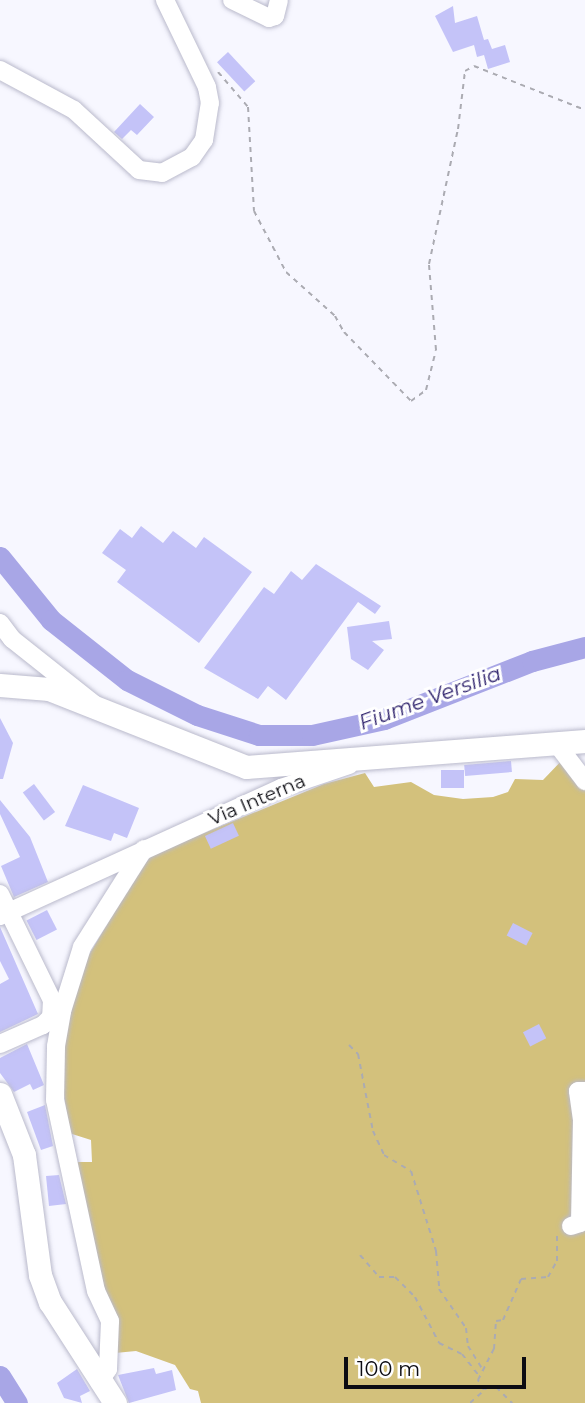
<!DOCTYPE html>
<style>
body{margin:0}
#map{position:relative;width:585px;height:1403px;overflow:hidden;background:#f7f7ff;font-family:Montserrat,sans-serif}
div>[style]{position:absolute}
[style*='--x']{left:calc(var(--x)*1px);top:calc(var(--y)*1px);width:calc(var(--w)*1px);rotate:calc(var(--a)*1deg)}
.forest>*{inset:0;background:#d3c17c}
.river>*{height:21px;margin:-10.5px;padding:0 10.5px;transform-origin:10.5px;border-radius:10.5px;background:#a8a6e6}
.building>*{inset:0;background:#c4c3f8;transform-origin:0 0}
.path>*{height:2px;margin-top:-1px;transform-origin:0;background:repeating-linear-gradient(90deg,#ababb2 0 5px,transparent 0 10px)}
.roads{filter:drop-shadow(0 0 2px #babacc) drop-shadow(0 0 2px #babacc)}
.minor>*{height:18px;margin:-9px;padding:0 9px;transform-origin:9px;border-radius:9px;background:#fff}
.major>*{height:23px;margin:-11.5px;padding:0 11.5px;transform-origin:11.5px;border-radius:11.5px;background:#fff}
span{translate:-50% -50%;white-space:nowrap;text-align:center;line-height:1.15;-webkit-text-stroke:6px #fff;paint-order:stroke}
.street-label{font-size:19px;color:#0c0c12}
.water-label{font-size:21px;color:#32266f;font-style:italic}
.scale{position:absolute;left:344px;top:1357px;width:182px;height:32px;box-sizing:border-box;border:4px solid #0c0c12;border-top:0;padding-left:9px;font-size:21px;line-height:24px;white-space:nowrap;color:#0c0c12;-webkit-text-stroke:5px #fff;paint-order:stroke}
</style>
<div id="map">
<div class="forest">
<div style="clip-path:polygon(566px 756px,585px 776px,585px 1403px,201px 1403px,198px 1391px,190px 1389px,175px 1365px,136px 1351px,115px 1353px,77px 1162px,92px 1162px,91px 1140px,69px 1133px,60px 1062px,65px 1018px,80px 970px,138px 872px,153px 854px,324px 784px,365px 773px,374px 787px,411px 782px,434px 795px,463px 799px,493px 797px,508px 792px,515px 779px,543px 780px)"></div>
</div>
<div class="river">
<div style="--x:0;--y:557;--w:81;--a:51"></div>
<div style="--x:51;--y:620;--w:97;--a:38.3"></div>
<div style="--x:127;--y:680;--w:78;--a:26.6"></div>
<div style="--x:197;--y:715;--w:65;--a:17.9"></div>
<div style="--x:259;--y:735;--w:53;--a:0"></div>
<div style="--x:312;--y:735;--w:74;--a:-12.5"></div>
<div style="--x:384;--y:719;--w:159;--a:-21.4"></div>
<div style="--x:532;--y:661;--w:55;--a:-14.8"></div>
<div style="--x:0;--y:1376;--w:32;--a:58"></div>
</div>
<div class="building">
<div style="clip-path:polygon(453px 6px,455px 23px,477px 16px,484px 40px,488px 39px,492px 49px,505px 45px,510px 62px,488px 69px,484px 55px,477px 57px,474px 45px,453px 52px,435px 16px)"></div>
<div style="left:228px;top:52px;width:40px;height:15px;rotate:47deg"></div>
<div style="clip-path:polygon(140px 104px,154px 117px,137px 135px,131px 130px,122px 139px,114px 132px)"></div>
<div style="clip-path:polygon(141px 526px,163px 543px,173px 531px,196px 548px,204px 537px,252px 572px,199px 643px,117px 582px,126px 570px,102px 553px,120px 529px,132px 538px)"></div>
<div style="clip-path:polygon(316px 564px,381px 606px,375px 614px,358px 602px,286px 700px,268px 686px,258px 699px,204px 668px,264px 587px,274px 594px,291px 571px,302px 580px)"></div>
<div style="clip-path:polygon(389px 621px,392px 639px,372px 641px,384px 650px,368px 670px,351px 659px,347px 627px)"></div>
<div style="clip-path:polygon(0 718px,13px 743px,3px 779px,0 779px)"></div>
<div style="left:511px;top:761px;width:11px;height:47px;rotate:85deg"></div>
<div style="left:441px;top:770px;width:23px;height:18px"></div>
<div style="left:34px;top:784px;width:35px;height:14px;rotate:53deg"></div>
<div style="clip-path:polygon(83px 785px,139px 808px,127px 838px,114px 833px,111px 841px,65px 826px)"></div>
<div style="clip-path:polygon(0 800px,30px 837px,48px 882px,14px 897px,1px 866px,20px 857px,0 814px)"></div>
<div style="left:233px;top:823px;width:14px;height:31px;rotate:65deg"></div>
<div style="left:47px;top:910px;width:22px;height:23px;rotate:63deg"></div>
<div style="left:513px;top:923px;width:22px;height:14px;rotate:27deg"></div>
<div style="clip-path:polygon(0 927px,38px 1014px,0 1032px,0 984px,9px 979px,0 961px)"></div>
<div style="left:539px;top:1024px;width:16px;height:18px;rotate:63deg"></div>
<div style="clip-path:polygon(27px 1044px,44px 1085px,33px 1090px,30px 1084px,14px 1092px,0 1073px,0 1058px)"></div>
<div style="clip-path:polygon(45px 1105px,53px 1146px,41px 1150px,27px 1112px)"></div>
<div style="clip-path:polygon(59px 1175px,66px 1204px,49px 1206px,46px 1176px)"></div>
<div style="clip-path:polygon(154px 1368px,156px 1374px,172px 1370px,176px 1390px,129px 1403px,118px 1375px)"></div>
<div style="clip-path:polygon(77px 1369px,90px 1391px,80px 1396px,82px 1403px,64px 1398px,57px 1383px)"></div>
</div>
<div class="path">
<div style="--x:218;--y:72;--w:46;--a:49.4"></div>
<div style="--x:248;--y:107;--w:104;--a:86.7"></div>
<div style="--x:254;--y:211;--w:69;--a:62.3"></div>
<div style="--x:286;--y:272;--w:66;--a:41.9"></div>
<div style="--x:335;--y:316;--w:18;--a:61"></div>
<div style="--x:344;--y:332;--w:96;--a:45.8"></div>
<div style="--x:411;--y:401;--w:19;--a:-36"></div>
<div style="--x:426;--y:390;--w:41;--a:-76"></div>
<div style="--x:436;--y:350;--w:86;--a:-94.7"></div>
<div style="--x:429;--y:264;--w:138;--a:-77.9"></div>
<div style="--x:458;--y:129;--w:58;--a:-83.1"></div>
<div style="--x:465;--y:71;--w:10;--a:-29"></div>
<div style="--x:474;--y:66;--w:119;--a:21.6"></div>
<div style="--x:349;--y:1045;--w:13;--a:45"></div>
<div style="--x:358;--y:1054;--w:78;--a:79"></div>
<div style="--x:373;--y:1131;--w:26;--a:65"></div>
<div style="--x:384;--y:1155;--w:31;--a:31"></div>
<div style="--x:411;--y:1171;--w:84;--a:72.6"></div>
<div style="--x:436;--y:1251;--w:38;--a:85"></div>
<div style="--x:439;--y:1289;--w:47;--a:55.3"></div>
<div style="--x:466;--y:1328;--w:18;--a:84"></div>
<div style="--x:468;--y:1346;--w:28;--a:58"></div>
<div style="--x:360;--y:1255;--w:29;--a:49"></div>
<div style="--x:379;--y:1277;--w:16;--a:0"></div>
<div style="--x:395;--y:1277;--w:28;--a:45"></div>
<div style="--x:415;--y:1297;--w:52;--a:62.4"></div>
<div style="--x:439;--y:1343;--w:25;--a:26"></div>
<div style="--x:462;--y:1354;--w:28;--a:52"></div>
<div style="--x:484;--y:1390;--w:12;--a:-121"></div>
<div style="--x:478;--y:1380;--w:35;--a:-63"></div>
<div style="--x:494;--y:1349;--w:28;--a:-86"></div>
<div style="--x:496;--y:1321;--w:7;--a:-8"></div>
<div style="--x:503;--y:1320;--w:45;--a:-66.3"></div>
<div style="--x:521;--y:1279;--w:27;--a:-4"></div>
<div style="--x:548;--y:1277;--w:18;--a:-61"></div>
<div style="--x:557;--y:1261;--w:28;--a:-90"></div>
<div style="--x:470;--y:1403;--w:24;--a:-42"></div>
<div style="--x:488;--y:1387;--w:8;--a:0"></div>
<div style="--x:496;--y:1387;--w:23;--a:45"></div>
</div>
<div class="roads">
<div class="minor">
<div style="--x:232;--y:0;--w:41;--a:25.9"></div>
<div style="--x:269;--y:18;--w:6;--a:-18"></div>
<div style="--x:275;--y:16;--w:16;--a:-76"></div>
<div style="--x:0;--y:70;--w:84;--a:28.4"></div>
<div style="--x:74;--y:110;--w:88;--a:42.7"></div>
<div style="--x:139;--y:170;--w:23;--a:7"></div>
<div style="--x:162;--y:173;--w:34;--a:-28"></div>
<div style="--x:192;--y:157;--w:21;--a:-55"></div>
<div style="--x:204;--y:140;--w:37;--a:-81"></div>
<div style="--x:210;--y:103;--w:16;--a:-101"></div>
<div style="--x:207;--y:87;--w:97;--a:-115.8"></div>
<div style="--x:0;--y:623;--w:20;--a:53"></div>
<div style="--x:12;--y:639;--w:105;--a:38.4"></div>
<div style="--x:556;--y:743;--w:48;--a:52.7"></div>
<div style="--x:0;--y:894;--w:118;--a:63.9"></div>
<div style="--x:52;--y:1000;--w:17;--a:93"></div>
<div style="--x:51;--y:1017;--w:11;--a:135"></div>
<div style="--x:43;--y:1025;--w:47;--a:156.2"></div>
<div style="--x:0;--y:916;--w:309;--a:-24.5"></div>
<div style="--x:281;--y:788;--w:72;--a:-18.7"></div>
<div style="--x:571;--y:1226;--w:9;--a:-18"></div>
<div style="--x:580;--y:1223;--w:103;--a:-88.9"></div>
<div style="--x:582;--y:1120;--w:29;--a:-98"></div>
<div style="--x:578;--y:1091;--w:7;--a:0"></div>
<div style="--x:99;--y:1382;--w:16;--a:-55"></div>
<div style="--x:108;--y:1369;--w:48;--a:-87.6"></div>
<div style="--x:110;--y:1321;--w:33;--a:-115"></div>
<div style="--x:96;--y:1291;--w:195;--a:-102.1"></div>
<div style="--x:55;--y:1100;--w:54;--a:-88.9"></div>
<div style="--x:56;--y:1046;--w:36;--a:-80"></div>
<div style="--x:62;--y:1011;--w:67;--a:-72.6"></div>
<div style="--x:82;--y:947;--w:116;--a:-57.7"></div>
</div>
<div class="major">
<div style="--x:0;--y:685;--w:49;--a:4.7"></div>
<div style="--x:49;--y:689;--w:212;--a:21.6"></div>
<div style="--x:246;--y:767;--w:340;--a:-4.4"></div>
<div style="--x:0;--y:1094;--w:66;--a:68.5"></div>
<div style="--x:24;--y:1155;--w:121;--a:82.4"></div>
<div style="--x:40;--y:1275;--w:29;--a:70"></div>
<div style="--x:50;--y:1302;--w:120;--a:57.2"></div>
</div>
</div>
<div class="street-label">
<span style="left:257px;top:800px;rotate:-23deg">Via Interna</span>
</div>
<div class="water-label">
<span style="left:430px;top:698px;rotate:-20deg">Fiume Versilia</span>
</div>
<div class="scale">100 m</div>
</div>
